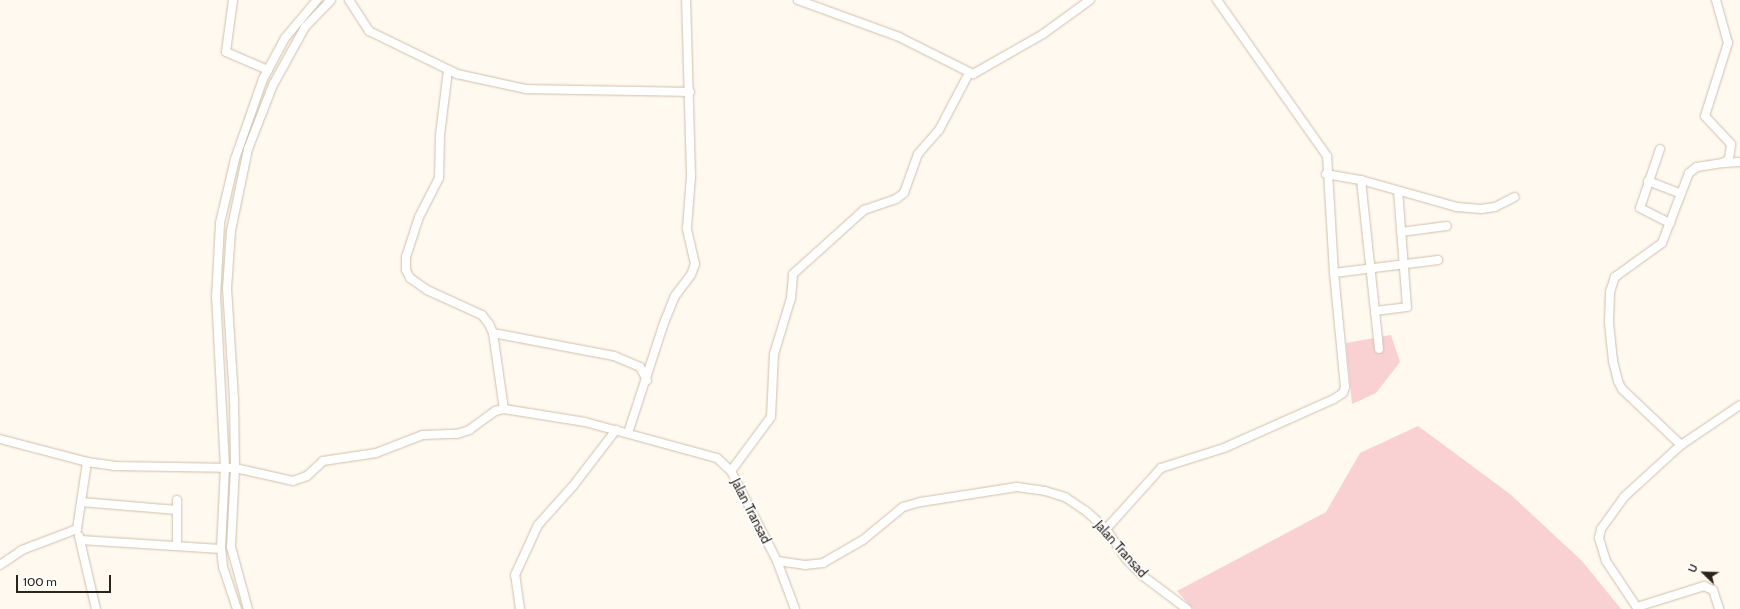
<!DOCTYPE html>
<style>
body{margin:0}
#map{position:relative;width:1740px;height:609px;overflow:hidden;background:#fff9f0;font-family:Cabin,sans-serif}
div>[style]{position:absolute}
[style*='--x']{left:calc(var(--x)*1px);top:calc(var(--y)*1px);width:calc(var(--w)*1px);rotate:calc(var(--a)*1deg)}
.green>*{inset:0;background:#f9d1d3}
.roads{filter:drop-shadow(0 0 1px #cfc0aa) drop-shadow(0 0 1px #cfc0aa)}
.minor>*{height:8px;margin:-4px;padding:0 4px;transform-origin:4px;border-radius:4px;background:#fff}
span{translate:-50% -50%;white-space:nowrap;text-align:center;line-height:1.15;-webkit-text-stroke:3.5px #fff;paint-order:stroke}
.street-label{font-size:13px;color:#2a251c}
.north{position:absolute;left:1684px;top:553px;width:40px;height:40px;-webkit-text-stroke:3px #fff;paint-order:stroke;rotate:293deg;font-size:11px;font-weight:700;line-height:16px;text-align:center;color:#2a251c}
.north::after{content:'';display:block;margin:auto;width:14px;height:18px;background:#2a251c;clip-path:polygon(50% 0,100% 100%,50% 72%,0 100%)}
.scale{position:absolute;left:16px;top:575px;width:95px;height:18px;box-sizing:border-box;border:2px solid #2a251c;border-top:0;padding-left:5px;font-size:12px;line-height:14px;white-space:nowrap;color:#2a251c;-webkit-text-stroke:3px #fff;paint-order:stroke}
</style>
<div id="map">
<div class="green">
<div style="clip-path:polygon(1391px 335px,1400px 362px,1376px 393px,1352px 404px,1346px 343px)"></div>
<div style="clip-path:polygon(1418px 426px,1510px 494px,1582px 561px,1621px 609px,1193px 609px,1177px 591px,1326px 512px,1360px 453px)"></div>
</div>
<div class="roads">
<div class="minor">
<div style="--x:233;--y:0;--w:52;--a:97.7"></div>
<div style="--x:226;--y:52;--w:46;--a:23.2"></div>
<div style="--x:349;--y:0;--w:37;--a:57"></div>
<div style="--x:369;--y:31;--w:98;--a:26"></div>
<div style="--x:457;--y:74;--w:71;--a:12.3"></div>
<div style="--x:526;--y:89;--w:164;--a:1"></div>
<div style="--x:798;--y:0;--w:108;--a:20.1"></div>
<div style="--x:899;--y:37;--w:83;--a:26.6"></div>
<div style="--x:973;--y:74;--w:81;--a:-29.7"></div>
<div style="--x:1043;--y:34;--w:58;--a:-35.9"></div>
<div style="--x:448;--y:70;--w:65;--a:97"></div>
<div style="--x:440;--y:135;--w:43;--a:91.3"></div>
<div style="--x:439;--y:178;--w:44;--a:117.1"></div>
<div style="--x:419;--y:217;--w:42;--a:108"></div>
<div style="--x:406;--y:257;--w:13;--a:90"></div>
<div style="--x:406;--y:270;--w:9;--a:63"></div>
<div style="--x:410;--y:278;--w:21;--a:35"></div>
<div style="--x:427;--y:290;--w:60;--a:24.4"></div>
<div style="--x:482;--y:315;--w:11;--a:52"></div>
<div style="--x:489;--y:324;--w:10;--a:66"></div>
<div style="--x:493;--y:333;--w:77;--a:81.8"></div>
<div style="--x:1660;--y:149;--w:62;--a:108.7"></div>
<div style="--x:1640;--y:208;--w:34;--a:27"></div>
<div style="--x:1723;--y:163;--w:17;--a:-3"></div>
<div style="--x:1326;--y:174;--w:36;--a:10"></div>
<div style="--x:1361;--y:180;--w:100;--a:15.7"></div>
<div style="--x:1457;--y:207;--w:24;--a:5"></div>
<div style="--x:1481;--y:209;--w:14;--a:-8"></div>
<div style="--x:1495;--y:207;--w:22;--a:-27"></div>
<div style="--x:1361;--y:180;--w:170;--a:83.9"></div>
<div style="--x:1648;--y:181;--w:34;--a:21"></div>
<div style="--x:1401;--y:232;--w:46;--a:-7.4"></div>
<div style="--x:1334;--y:273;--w:105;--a:-7.1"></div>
<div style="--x:1375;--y:311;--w:32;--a:-7"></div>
<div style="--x:1407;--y:307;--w:116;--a:-94.4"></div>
<div style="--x:493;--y:333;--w:123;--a:10.8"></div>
<div style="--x:614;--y:356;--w:28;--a:23"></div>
<div style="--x:640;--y:367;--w:15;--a:62"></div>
<div style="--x:628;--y:433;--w:116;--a:-71.9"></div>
<div style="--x:664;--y:323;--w:29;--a:-68"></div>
<div style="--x:675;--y:296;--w:26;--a:-53"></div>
<div style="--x:691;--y:275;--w:12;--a:-70"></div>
<div style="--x:695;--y:264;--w:37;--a:-103"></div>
<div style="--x:687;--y:228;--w:52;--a:-85.6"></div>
<div style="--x:691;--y:176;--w:176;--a:-91.6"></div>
<div style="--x:0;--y:439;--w:90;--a:14.8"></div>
<div style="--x:87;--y:462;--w:27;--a:8"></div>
<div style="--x:114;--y:466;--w:121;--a:0.9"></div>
<div style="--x:235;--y:468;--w:59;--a:12.6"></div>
<div style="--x:293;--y:481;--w:15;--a:-20"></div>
<div style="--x:307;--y:476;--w:22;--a:-43"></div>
<div style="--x:323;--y:461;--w:54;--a:-8.6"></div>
<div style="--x:376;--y:453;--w:50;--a:-21"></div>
<div style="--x:423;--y:435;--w:34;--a:-2"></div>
<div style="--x:457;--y:434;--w:13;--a:-18"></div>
<div style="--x:469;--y:430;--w:32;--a:-36"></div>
<div style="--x:495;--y:411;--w:9;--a:-13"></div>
<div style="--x:504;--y:409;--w:82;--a:9.1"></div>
<div style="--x:585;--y:422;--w:137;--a:15.3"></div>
<div style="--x:717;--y:458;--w:19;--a:43"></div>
<div style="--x:731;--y:471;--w:101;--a:62.9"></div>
<div style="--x:777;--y:561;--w:28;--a:8"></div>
<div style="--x:805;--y:565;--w:18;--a:-6"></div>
<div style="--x:823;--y:563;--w:46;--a:-29.9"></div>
<div style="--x:863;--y:540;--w:52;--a:-39.5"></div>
<div style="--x:903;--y:507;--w:19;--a:-16"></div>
<div style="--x:921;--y:502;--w:97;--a:-8.9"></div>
<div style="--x:1017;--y:487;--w:28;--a:8"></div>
<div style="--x:1045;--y:491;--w:21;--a:17"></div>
<div style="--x:1065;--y:497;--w:25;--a:34"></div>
<div style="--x:1086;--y:511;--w:27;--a:42"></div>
<div style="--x:1106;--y:529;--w:36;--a:56"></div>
<div style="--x:1126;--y:559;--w:24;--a:45"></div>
<div style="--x:1143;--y:576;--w:55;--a:36.9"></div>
<div style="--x:1681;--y:445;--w:81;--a:-136.5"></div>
<div style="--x:1622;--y:389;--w:9;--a:-117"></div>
<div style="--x:1618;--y:381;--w:21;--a:-104"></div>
<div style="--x:1613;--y:361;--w:39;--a:-96"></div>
<div style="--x:1609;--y:322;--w:30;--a:-88"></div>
<div style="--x:1610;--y:292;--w:16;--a:-72"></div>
<div style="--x:1615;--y:277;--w:58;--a:-35.9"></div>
<div style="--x:1662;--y:243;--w:75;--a:-68.9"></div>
<div style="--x:1689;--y:173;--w:10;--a:-37"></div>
<div style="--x:1697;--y:167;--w:26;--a:-9"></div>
<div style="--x:1723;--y:163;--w:7;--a:-34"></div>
<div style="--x:1729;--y:159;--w:15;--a:-82"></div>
<div style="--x:1731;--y:144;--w:38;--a:-133"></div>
<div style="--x:1705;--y:116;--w:77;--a:-72.5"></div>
<div style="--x:1728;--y:43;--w:45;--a:-105.6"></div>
<div style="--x:731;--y:471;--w:67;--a:-53.5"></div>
<div style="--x:771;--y:417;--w:63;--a:-87.3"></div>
<div style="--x:774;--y:354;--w:59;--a:-73.1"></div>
<div style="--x:791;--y:298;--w:24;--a:-85"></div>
<div style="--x:793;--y:274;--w:96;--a:-42"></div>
<div style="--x:864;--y:210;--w:34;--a:-19"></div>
<div style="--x:896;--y:199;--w:10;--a:-37"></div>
<div style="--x:904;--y:193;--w:41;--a:-70.3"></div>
<div style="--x:918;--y:154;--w:32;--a:-49"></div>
<div style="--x:939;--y:130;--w:64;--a:-62.2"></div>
<div style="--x:81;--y:502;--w:96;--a:4.8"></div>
<div style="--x:1106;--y:529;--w:82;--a:-48"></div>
<div style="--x:1161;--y:468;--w:66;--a:-17.6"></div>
<div style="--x:1224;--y:448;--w:120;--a:-24"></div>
<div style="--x:1334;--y:399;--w:11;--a:-34"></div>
<div style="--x:1343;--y:393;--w:6;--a:-72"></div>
<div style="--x:1345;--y:387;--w:115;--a:-95.5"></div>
<div style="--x:1334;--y:273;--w:117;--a:-93.4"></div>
<div style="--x:1327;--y:156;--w:191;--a:-125.2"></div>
<div style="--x:79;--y:536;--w:75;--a:76.9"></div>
<div style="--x:81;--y:540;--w:140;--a:3.7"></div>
<div style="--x:177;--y:546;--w:46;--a:-90"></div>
<div style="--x:777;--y:561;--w:51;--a:69.4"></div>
<div style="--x:0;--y:565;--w:27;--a:-34"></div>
<div style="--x:22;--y:550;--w:59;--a:-20.9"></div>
<div style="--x:77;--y:529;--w:68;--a:-81.5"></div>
<div style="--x:1637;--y:607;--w:70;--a:-17.4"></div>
<div style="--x:1704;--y:586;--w:10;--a:24"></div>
<div style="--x:1713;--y:590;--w:20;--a:72"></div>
<div style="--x:237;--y:609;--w:44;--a:-108.4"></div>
<div style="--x:223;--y:567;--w:18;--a:-96"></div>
<div style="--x:221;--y:549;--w:82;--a:-87.2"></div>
<div style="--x:225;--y:467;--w:169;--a:-93"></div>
<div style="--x:216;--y:298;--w:75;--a:-86.9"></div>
<div style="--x:220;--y:223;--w:66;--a:-76.8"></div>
<div style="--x:235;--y:159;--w:85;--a:-70.7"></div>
<div style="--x:263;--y:79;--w:47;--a:-61.8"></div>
<div style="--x:285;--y:38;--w:50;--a:-49.9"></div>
<div style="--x:248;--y:609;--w:64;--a:-105.3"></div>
<div style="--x:231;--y:547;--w:79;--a:-87.1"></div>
<div style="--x:235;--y:468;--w:69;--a:-90.8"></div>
<div style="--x:234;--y:399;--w:110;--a:-93.6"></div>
<div style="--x:227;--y:289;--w:58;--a:-86.1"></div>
<div style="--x:231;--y:231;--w:84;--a:-78.3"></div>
<div style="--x:248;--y:149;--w:69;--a:-68.7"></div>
<div style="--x:273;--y:85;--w:66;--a:-61.1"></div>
<div style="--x:305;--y:27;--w:37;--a:-46"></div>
<div style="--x:520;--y:609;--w:34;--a:-98"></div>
<div style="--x:515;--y:575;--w:55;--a:-65.3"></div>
<div style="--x:538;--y:525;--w:52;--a:-48.1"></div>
<div style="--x:573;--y:486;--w:71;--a:-52.5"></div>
<div style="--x:1638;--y:609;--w:58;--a:-123.7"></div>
<div style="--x:1606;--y:561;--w:24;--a:-107"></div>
<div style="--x:1599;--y:538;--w:9;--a:-77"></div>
<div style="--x:1601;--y:529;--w:39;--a:-54"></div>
<div style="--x:1624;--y:497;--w:77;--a:-42.4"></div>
<div style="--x:1681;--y:445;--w:71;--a:-34.1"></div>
</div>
</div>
<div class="street-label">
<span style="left:751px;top:511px;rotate:63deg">Jalan Transad</span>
<span style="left:1121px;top:549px;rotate:48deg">Jalan Transad</span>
</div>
<div class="north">U</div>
<div class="scale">100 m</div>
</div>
